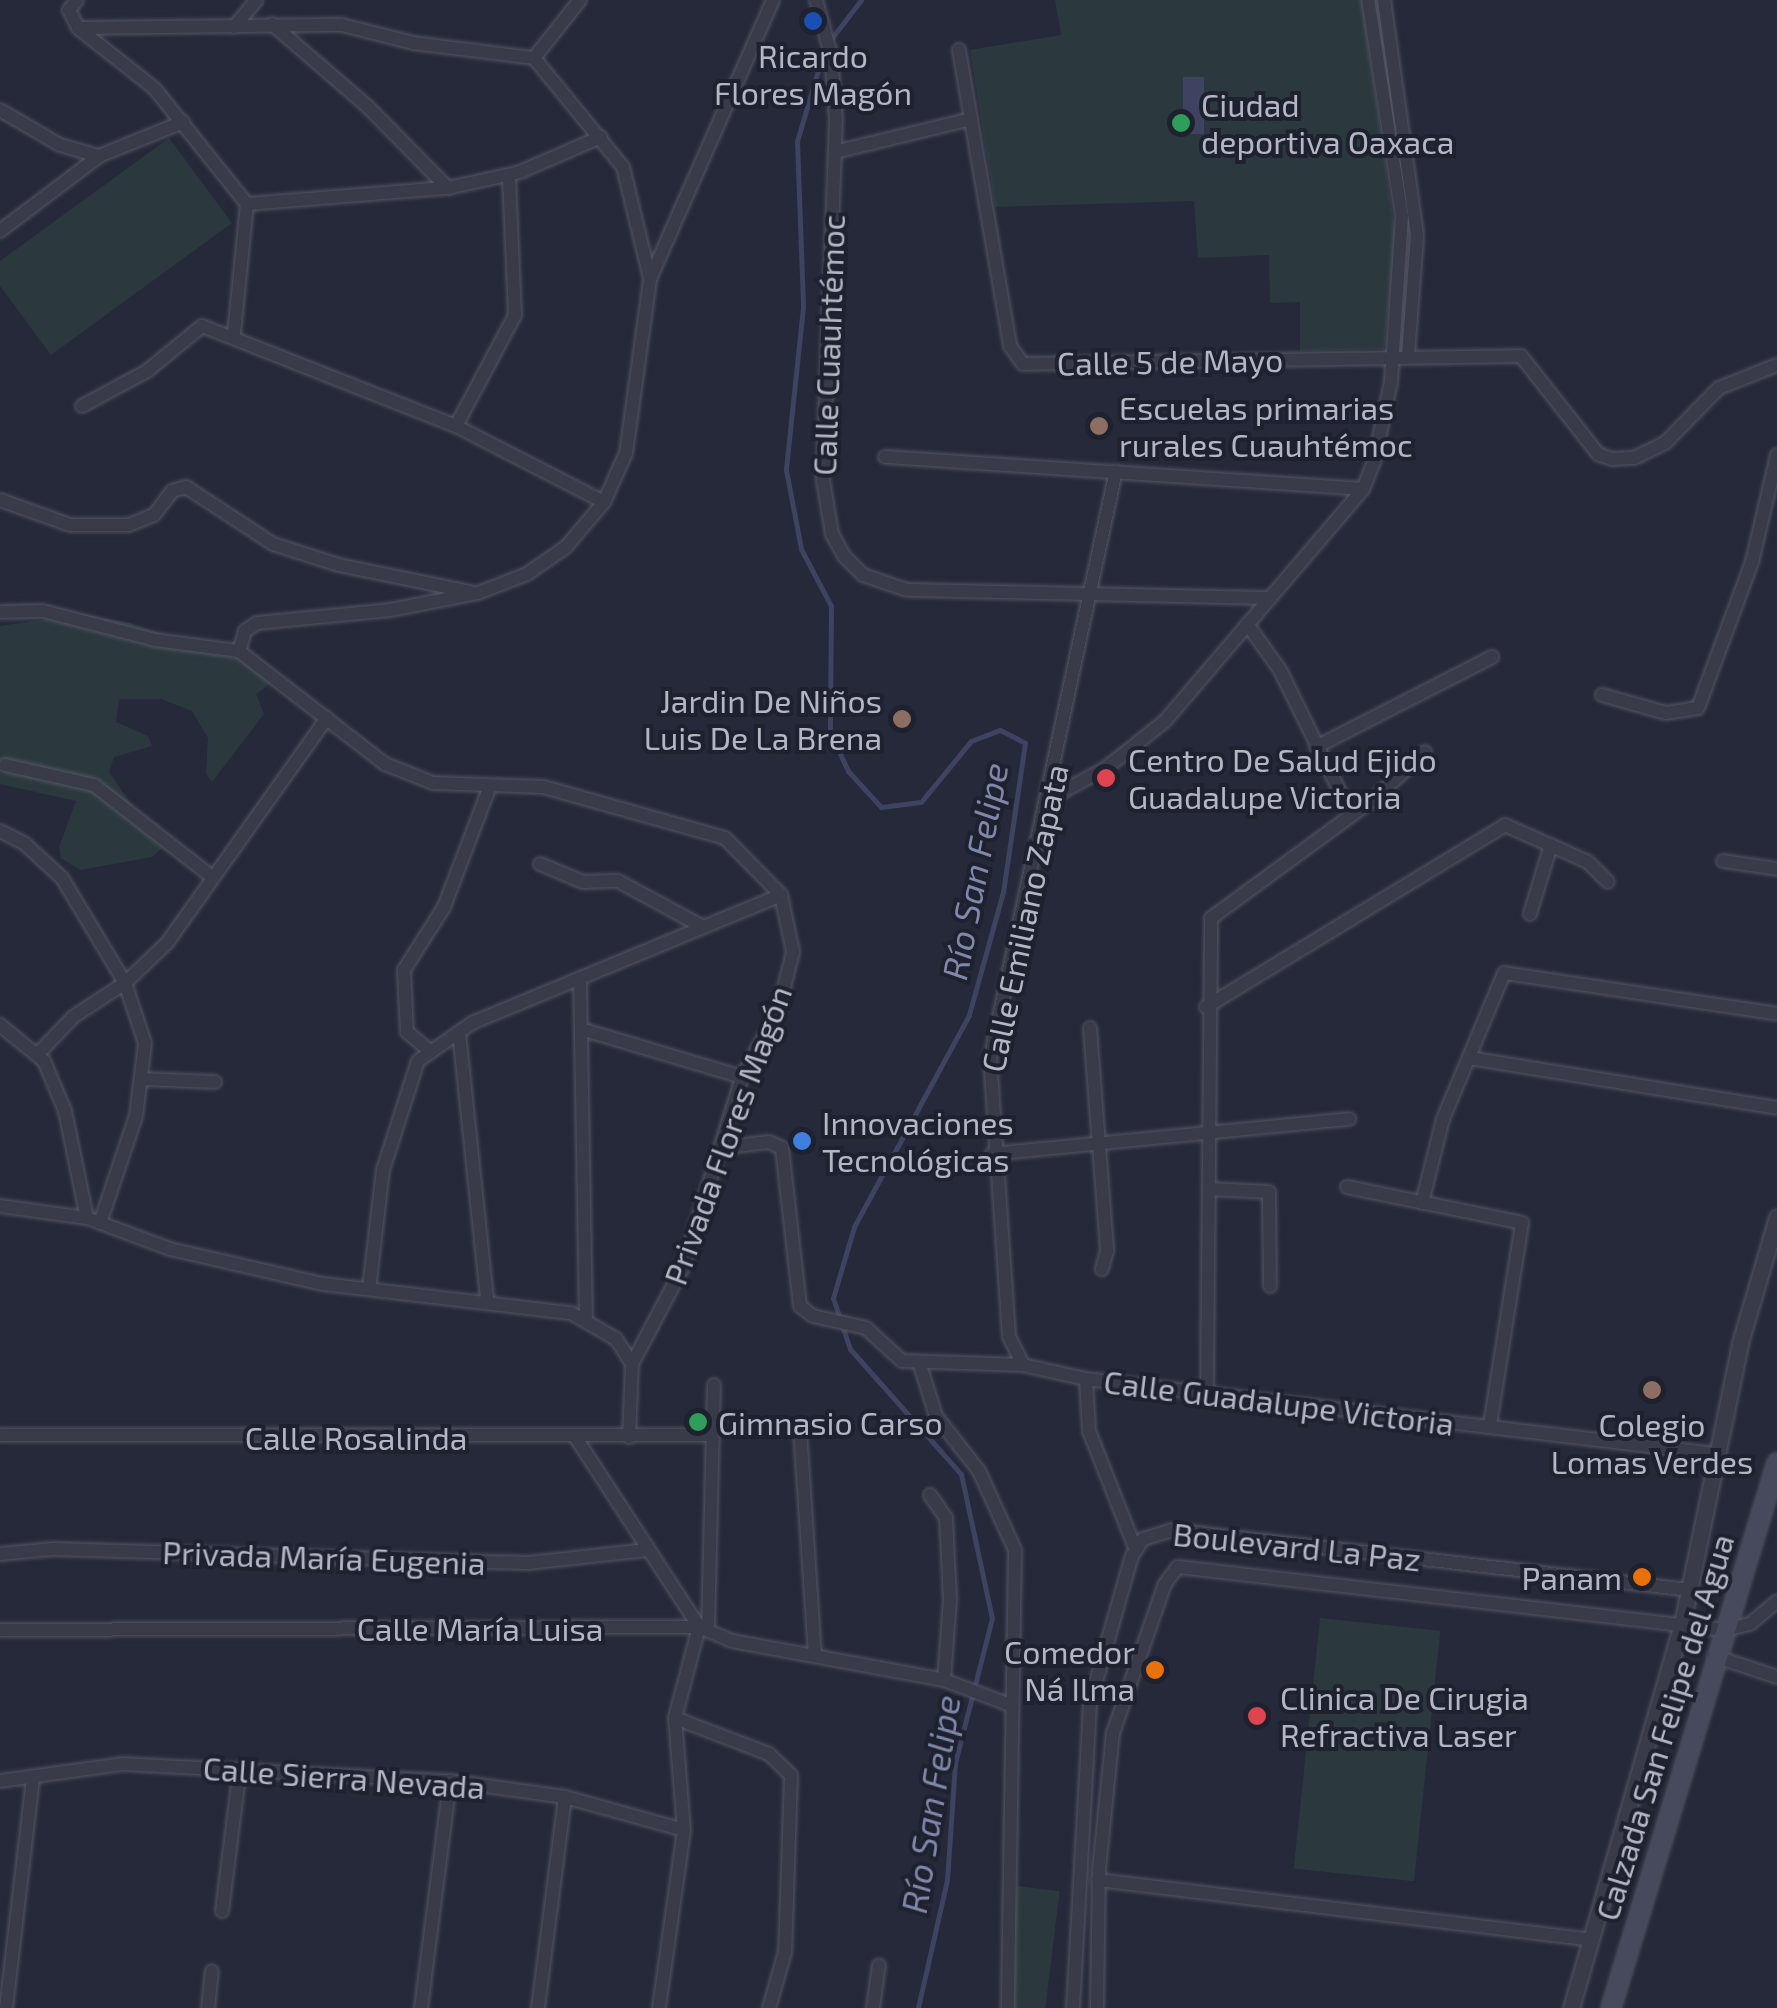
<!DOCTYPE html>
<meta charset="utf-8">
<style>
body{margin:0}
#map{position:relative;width:1777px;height:2008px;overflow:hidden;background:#252939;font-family:"Exo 2",sans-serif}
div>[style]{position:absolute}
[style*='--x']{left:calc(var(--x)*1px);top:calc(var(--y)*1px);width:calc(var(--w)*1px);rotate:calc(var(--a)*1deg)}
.green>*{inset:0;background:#2b393e;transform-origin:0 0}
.water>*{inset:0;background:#3d4360;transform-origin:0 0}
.stream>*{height:5px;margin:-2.5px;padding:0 2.5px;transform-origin:2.5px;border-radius:2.5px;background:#3d4360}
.roads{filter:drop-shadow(0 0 2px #545664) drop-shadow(0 0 2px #545664)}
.minor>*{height:12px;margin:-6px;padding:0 6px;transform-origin:6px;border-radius:6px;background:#393b49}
.tertiary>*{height:15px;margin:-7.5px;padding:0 7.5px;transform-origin:7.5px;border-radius:7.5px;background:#393b49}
.secondary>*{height:18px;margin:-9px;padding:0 9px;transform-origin:9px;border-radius:9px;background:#474a5c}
.dots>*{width:28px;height:28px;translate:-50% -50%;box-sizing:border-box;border:5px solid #1e212e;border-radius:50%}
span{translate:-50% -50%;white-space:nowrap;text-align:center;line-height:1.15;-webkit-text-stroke:8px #1e212e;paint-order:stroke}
.poi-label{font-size:32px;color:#b4b6c5}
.left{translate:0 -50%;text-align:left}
.right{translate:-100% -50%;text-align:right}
.street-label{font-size:32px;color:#b4b6c5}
.water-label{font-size:35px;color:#7f87aa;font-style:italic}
</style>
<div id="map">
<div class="green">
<div style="clip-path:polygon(1055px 0,1362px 0,1396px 238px,1384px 349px,1300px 351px,1300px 302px,1270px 303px,1269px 255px,1198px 258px,1194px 201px,995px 207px,970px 50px,1061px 35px)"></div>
<div style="clip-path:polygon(169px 138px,232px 223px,51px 355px,0 286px,0 261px)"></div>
<div style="clip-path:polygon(82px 614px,127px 622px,249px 663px,271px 683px,256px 694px,264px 714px,212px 782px,206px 774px,208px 738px,192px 711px,161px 699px,119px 699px,116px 722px,148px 736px,152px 746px,114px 757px,109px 772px,138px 814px,164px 832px,165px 845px,152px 857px,80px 870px,61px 858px,59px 847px,76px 801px,0 784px,0 626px)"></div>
<div style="left:1320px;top:1618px;width:121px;height:252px;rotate:6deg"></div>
<div style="left:1017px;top:1886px;width:43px;height:122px;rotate:7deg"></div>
</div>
<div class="water">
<div style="left:1183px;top:77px;width:21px;height:57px"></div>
</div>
<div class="stream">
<div style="--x:861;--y:0;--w:59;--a:127.5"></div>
<div style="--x:825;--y:47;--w:98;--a:106.6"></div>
<div style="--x:797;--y:141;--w:166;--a:87.9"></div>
<div style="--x:803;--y:307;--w:164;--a:96"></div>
<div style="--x:786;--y:470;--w:80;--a:79.2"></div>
<div style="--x:801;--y:549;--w:64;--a:62.2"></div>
<div style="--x:831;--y:606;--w:126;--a:90.5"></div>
<div style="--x:830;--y:732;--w:43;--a:65.2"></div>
<div style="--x:848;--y:771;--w:49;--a:47.5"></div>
<div style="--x:881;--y:807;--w:40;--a:-7.1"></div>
<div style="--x:921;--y:802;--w:79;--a:-50.7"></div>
<div style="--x:971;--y:741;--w:31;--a:-21"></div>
<div style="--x:1000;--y:730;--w:28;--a:27"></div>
<div style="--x:1025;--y:743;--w:151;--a:98.4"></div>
<div style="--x:1003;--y:892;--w:128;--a:105.5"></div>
<div style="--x:969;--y:1015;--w:241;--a:118.5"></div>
<div style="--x:854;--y:1227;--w:74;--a:106.5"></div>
<div style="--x:833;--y:1298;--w:54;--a:71.6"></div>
<div style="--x:850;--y:1349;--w:167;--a:48.4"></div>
<div style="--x:961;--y:1474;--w:147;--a:77.9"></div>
<div style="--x:992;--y:1618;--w:150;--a:104.3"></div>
<div style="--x:955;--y:1763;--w:117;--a:93.9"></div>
<div style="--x:947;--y:1880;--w:131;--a:102.8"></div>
</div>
<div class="roads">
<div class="minor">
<div style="--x:77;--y:0;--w:13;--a:129"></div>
<div style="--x:69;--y:10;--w:20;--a:63"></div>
<div style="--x:78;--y:28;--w:97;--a:38.3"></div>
<div style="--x:154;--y:88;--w:149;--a:51.3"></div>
<div style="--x:816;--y:0;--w:57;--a:74.7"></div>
<div style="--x:831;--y:55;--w:65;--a:85.6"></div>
<div style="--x:836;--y:120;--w:360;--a:92.1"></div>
<div style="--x:823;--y:480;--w:55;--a:80.5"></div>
<div style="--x:832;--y:534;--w:25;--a:61"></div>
<div style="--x:844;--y:556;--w:27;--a:45"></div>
<div style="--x:863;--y:575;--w:46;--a:18.8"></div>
<div style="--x:907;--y:590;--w:362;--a:1.3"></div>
<div style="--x:1384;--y:0;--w:238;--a:82"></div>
<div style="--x:1417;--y:236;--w:119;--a:94.3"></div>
<div style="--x:272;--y:24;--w:127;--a:40.8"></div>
<div style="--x:368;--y:107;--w:114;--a:45.4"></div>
<div style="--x:234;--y:27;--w:35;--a:-50"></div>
<div style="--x:78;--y:28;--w:264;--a:-0.7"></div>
<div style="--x:342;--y:25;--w:73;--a:14.2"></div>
<div style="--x:413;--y:43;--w:122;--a:7.1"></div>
<div style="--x:959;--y:50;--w:300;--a:80.2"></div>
<div style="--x:1010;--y:346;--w:22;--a:54"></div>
<div style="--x:1023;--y:364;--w:498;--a:-0.9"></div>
<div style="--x:1521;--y:356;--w:125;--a:51.8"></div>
<div style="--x:1598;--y:454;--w:15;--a:20"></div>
<div style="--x:1612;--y:459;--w:22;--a:-3"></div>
<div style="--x:1634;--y:458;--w:34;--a:-26"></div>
<div style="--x:1665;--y:443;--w:77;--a:-45.5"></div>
<div style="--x:1719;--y:388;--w:62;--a:-21.6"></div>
<div style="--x:534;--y:58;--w:141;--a:50.8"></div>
<div style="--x:623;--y:167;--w:115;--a:76.4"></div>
<div style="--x:534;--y:58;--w:74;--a:-51.6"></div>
<div style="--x:0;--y:110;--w:69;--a:30.3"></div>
<div style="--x:60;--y:145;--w:41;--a:15.8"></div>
<div style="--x:835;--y:152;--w:140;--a:-13.6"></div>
<div style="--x:247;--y:204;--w:202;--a:-4.6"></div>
<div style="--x:448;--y:188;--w:74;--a:-12.5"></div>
<div style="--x:520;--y:172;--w:88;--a:-23.4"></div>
<div style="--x:0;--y:231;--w:124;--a:-37.1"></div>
<div style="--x:99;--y:156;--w:91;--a:-22"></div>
<div style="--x:234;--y:334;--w:131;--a:-84.3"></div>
<div style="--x:82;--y:406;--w:74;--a:-28.3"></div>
<div style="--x:147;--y:371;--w:71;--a:-39.3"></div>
<div style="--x:202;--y:326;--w:273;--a:21.5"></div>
<div style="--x:456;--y:426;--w:166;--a:27.2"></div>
<div style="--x:456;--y:426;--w:126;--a:-62"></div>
<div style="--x:515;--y:315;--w:140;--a:-92.5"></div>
<div style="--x:885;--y:457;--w:479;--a:3.8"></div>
<div style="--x:0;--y:500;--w:74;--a:19.7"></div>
<div style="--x:70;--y:525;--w:59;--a:0"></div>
<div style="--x:129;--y:525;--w:27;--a:-22"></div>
<div style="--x:154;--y:515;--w:30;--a:-53"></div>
<div style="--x:172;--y:491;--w:15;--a:-16"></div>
<div style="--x:186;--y:487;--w:104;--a:33.2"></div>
<div style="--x:273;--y:544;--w:69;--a:17.7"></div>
<div style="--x:339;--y:565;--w:134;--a:11.6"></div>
<div style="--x:0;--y:612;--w:43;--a:-1.3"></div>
<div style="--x:43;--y:611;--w:116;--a:14.5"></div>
<div style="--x:155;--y:640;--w:85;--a:7.5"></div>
<div style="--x:1247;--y:624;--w:57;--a:54.3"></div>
<div style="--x:1280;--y:670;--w:136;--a:63.8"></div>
<div style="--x:1602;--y:695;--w:66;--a:15.7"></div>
<div style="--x:1666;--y:713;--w:32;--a:-9"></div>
<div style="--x:1698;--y:708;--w:156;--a:-69.7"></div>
<div style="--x:1752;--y:562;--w:110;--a:-76.8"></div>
<div style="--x:1316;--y:747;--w:198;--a:-27.1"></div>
<div style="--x:5;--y:765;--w:91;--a:12.7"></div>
<div style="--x:94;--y:785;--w:148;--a:37.9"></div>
<div style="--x:1049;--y:799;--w:65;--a:-28.5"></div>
<div style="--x:1106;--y:768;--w:75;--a:-38.5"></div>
<div style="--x:1165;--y:721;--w:305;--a:-49.5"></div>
<div style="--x:1363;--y:489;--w:29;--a:-68"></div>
<div style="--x:1374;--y:462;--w:82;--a:-78"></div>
<div style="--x:1391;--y:382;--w:166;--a:-86.2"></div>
<div style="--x:1402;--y:216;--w:219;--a:-98.9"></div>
<div style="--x:0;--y:831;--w:28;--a:27"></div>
<div style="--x:25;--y:844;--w:50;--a:42.6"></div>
<div style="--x:62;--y:878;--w:122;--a:59"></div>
<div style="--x:125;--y:983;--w:63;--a:71.6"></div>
<div style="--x:145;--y:1043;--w:74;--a:97"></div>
<div style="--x:136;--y:1116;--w:113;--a:108.6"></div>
<div style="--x:1723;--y:861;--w:55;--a:8.4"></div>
<div style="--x:540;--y:864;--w:47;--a:22.7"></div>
<div style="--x:583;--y:882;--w:35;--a:-2"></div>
<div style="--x:618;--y:881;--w:97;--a:28.4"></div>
<div style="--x:1530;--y:914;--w:72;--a:-73.1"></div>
<div style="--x:580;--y:978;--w:343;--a:89"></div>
<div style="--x:1206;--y:1007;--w:350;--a:-31.3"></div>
<div style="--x:1505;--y:825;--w:91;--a:24"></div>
<div style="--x:1588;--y:862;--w:28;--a:45"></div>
<div style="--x:0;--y:1025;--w:57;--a:39.3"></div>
<div style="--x:44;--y:1061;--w:54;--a:67.2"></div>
<div style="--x:65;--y:1111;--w:109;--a:78.4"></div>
<div style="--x:1090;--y:1028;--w:224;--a:85.6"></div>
<div style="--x:1107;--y:1251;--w:19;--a:106"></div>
<div style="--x:581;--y:1029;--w:168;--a:16.6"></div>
<div style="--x:459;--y:1032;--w:269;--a:84"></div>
<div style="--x:431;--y:1052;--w:31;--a:-140"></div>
<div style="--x:407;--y:1032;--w:62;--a:-92.8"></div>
<div style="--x:404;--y:970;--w:75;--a:-57.6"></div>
<div style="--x:444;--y:907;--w:129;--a:-69.2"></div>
<div style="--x:37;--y:1055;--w:52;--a:-46.5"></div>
<div style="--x:73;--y:1017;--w:62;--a:-33.2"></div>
<div style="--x:125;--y:983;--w:58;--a:-43.6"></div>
<div style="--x:167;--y:943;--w:276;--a:-54.6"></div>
<div style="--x:1469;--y:1058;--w:312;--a:9.2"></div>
<div style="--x:142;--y:1079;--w:73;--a:2.4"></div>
<div style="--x:720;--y:1148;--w:49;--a:-7"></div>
<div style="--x:769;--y:1142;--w:14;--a:25"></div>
<div style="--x:782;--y:1148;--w:159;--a:83.5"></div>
<div style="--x:800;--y:1306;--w:16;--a:38"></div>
<div style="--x:813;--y:1316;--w:54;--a:12.8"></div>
<div style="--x:866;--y:1328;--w:49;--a:42.5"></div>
<div style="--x:902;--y:1361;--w:121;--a:1.9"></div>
<div style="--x:1023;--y:1365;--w:65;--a:12.5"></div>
<div style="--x:1086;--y:1379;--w:634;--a:6.79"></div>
<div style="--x:992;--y:1154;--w:359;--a:-5.6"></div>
<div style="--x:1347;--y:1187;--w:179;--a:11.6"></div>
<div style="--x:1522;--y:1223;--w:206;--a:99"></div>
<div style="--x:1209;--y:1189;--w:60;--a:2.9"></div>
<div style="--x:1269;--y:1192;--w:94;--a:89.4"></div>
<div style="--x:1422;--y:1203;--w:87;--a:-76"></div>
<div style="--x:1443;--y:1119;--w:158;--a:-67.3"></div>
<div style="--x:1504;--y:973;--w:276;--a:8.5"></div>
<div style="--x:0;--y:1206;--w:88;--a:7.9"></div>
<div style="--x:87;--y:1218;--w:89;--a:20.5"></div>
<div style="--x:170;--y:1249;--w:157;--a:12.9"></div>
<div style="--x:323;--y:1284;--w:250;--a:6.7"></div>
<div style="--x:571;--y:1313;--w:52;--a:30"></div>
<div style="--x:616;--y:1339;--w:30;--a:57"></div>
<div style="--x:369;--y:1289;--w:120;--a:-83.3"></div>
<div style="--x:383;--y:1170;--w:114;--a:-72.2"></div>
<div style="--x:418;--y:1061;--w:66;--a:-35.1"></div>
<div style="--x:472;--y:1023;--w:334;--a:-22.5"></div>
<div style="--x:919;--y:1362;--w:57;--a:72.5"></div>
<div style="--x:936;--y:1416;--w:70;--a:52"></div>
<div style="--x:979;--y:1471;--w:87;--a:65.5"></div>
<div style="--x:1015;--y:1550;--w:458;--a:90.9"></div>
<div style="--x:1023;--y:1365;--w:32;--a:-116"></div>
<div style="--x:1009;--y:1336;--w:278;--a:-93.9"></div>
<div style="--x:990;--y:1059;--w:601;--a:-77.91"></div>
<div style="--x:1086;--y:1379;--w:52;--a:86.7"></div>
<div style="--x:1089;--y:1431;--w:126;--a:68.5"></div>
<div style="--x:1207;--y:1392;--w:474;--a:-89.5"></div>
<div style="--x:1211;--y:918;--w:203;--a:-36.2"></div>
<div style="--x:1375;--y:798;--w:68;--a:-42.6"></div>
<div style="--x:800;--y:1430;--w:226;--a:86.2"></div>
<div style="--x:0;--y:1435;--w:712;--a:0"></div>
<div style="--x:629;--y:1437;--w:73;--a:-87.6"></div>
<div style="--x:632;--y:1364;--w:110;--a:-62.3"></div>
<div style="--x:683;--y:1267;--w:199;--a:-72.7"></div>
<div style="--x:742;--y:1077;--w:75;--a:-61.4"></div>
<div style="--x:778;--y:1011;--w:61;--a:-75.7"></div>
<div style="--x:793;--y:952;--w:58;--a:-101.9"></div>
<div style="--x:781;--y:895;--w:80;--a:-134.5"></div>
<div style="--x:725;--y:838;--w:189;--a:-164.3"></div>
<div style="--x:543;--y:787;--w:110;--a:-177.9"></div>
<div style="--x:433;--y:783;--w:52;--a:-158.4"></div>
<div style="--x:385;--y:764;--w:185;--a:-142.3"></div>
<div style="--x:239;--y:651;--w:21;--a:-73"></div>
<div style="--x:245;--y:631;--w:14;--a:-34"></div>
<div style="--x:257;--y:623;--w:134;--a:-5.6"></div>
<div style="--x:390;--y:610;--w:90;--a:-10.9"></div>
<div style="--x:478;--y:593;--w:53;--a:-21.2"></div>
<div style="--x:527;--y:574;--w:47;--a:-34.7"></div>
<div style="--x:566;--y:547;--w:59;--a:-49.8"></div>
<div style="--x:604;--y:502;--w:54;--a:-65.8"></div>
<div style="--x:626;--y:453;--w:176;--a:-82.1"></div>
<div style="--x:650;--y:279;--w:305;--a:-66.2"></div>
<div style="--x:576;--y:1438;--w:225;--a:56.9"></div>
<div style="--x:699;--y:1627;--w:94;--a:104.8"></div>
<div style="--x:675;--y:1718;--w:112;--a:85.4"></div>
<div style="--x:684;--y:1830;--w:180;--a:98"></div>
<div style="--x:930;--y:1495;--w:28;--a:55"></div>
<div style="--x:946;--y:1518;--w:82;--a:87.2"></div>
<div style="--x:950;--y:1600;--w:80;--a:94.3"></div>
<div style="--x:0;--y:1554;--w:53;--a:-5.4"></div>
<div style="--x:53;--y:1549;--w:475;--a:1.7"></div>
<div style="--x:528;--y:1563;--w:120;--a:-6.2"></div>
<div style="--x:0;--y:1630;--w:699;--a:-0.25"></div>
<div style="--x:699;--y:1627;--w:36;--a:23"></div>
<div style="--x:732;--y:1641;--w:216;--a:10.4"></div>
<div style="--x:944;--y:1680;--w:71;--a:20.7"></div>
<div style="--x:708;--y:1630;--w:245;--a:-88.6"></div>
<div style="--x:1714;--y:1656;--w:66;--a:18.4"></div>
<div style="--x:675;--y:1718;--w:101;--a:21"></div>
<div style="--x:769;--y:1754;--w:30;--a:44"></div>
<div style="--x:791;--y:1775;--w:177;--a:91.9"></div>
<div style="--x:785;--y:1952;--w:58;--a:105.9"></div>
<div style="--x:0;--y:1781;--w:123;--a:-7.9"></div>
<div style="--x:122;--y:1764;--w:328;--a:3"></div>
<div style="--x:450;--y:1781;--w:116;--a:7.9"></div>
<div style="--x:565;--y:1797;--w:123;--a:15.5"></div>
<div style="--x:1098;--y:1880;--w:497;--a:6.9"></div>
<div style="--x:222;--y:1911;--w:144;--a:-82.8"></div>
<div style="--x:6;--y:2008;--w:231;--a:-83.3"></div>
<div style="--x:208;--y:2008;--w:37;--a:-84"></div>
<div style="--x:421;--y:2008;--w:229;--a:-82.7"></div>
<div style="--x:538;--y:2008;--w:213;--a:-82.7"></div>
<div style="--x:873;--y:2008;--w:43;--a:-82.1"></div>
<div style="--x:1073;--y:2008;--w:305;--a:-86.8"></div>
<div style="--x:1090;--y:1703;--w:153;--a:-74.1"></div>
<div style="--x:1132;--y:1556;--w:20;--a:-57"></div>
<div style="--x:1143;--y:1539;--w:30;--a:-17"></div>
<div style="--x:1172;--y:1530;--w:521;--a:6.61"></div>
<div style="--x:1097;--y:2008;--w:138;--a:-89.2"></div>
<div style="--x:1099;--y:1870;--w:138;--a:-84.2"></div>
<div style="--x:1113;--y:1733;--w:158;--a:-70.8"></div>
<div style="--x:1165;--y:1584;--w:21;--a:-53"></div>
<div style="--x:1178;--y:1567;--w:550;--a:6.58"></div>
<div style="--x:1724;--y:1630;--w:27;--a:-13"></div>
<div style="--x:1750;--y:1624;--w:35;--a:-40"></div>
</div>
<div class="tertiary">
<div style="--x:1571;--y:2008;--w:400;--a:-73.9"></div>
<div style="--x:1682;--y:1624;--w:287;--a:-78.3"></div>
<div style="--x:1740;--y:1343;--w:131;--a:-73.6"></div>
</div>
<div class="secondary">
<div style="--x:1611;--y:2008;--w:570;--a:-73.06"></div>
</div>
</div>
<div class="dots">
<div style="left:813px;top:21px;background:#1a4fb4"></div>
<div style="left:1181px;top:123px;background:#2e9e5b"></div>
<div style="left:1099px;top:426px;background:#8d6e63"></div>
<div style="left:902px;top:719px;background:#8d6e63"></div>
<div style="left:1106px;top:778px;background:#e0444e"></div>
<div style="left:802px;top:1141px;background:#3f7fe0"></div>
<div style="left:1652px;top:1390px;background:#8d6e63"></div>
<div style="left:698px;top:1422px;background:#2e9e5b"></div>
<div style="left:1642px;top:1577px;background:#e8710a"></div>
<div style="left:1155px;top:1670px;background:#e8710a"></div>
<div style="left:1257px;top:1716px;background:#e0444e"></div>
</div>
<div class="poi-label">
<span style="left:813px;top:74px">Ricardo<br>Flores Magón</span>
<span class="left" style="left:1201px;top:123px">Ciudad<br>deportiva Oaxaca</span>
<span class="left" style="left:1119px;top:426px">Escuelas primarias<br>rurales Cuauhtémoc</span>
<span class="right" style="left:882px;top:719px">Jardin De Niños<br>Luis De La Brena</span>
<span class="left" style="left:1128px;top:778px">Centro De Salud Ejido<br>Guadalupe Victoria</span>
<span class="left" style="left:822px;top:1141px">Innovaciones<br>Tecnológicas</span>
<span class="left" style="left:718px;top:1422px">Gimnasio Carso</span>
<span style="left:1652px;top:1443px">Colegio<br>Lomas Verdes</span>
<span class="right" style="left:1622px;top:1577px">Panam</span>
<span class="right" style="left:1135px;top:1670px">Comedor<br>Ná Ilma</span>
<span class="left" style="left:1280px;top:1716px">Clinica De Cirugia<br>Refractiva Laser</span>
</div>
<div class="street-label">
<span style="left:828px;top:345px;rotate:-88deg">Calle Cuauhtémoc</span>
<span style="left:1170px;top:361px;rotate:-1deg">Calle 5 de Mayo</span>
<span style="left:1024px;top:918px;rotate:-78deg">Calle Emiliano Zapata</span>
<span style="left:727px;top:1135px;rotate:-70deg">Privada Flores Magón</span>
<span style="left:1279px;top:1402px;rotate:7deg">Calle Guadalupe Victoria</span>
<span style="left:356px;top:1437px">Calle Rosalinda</span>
<span style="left:1297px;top:1546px;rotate:6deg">Boulevard La Paz</span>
<span style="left:324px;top:1557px;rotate:2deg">Privada María Eugenia</span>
<span style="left:480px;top:1628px">Calle María Luisa</span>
<span style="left:1664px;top:1727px;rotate:-73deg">Calzada San Felipe del Agua</span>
<span style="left:344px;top:1777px;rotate:4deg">Calle Sierra Nevada</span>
</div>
<div class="water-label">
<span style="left:974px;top:871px;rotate:-79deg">Río San Felipe</span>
<span style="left:930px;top:1804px;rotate:-81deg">Río San Felipe</span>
</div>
</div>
